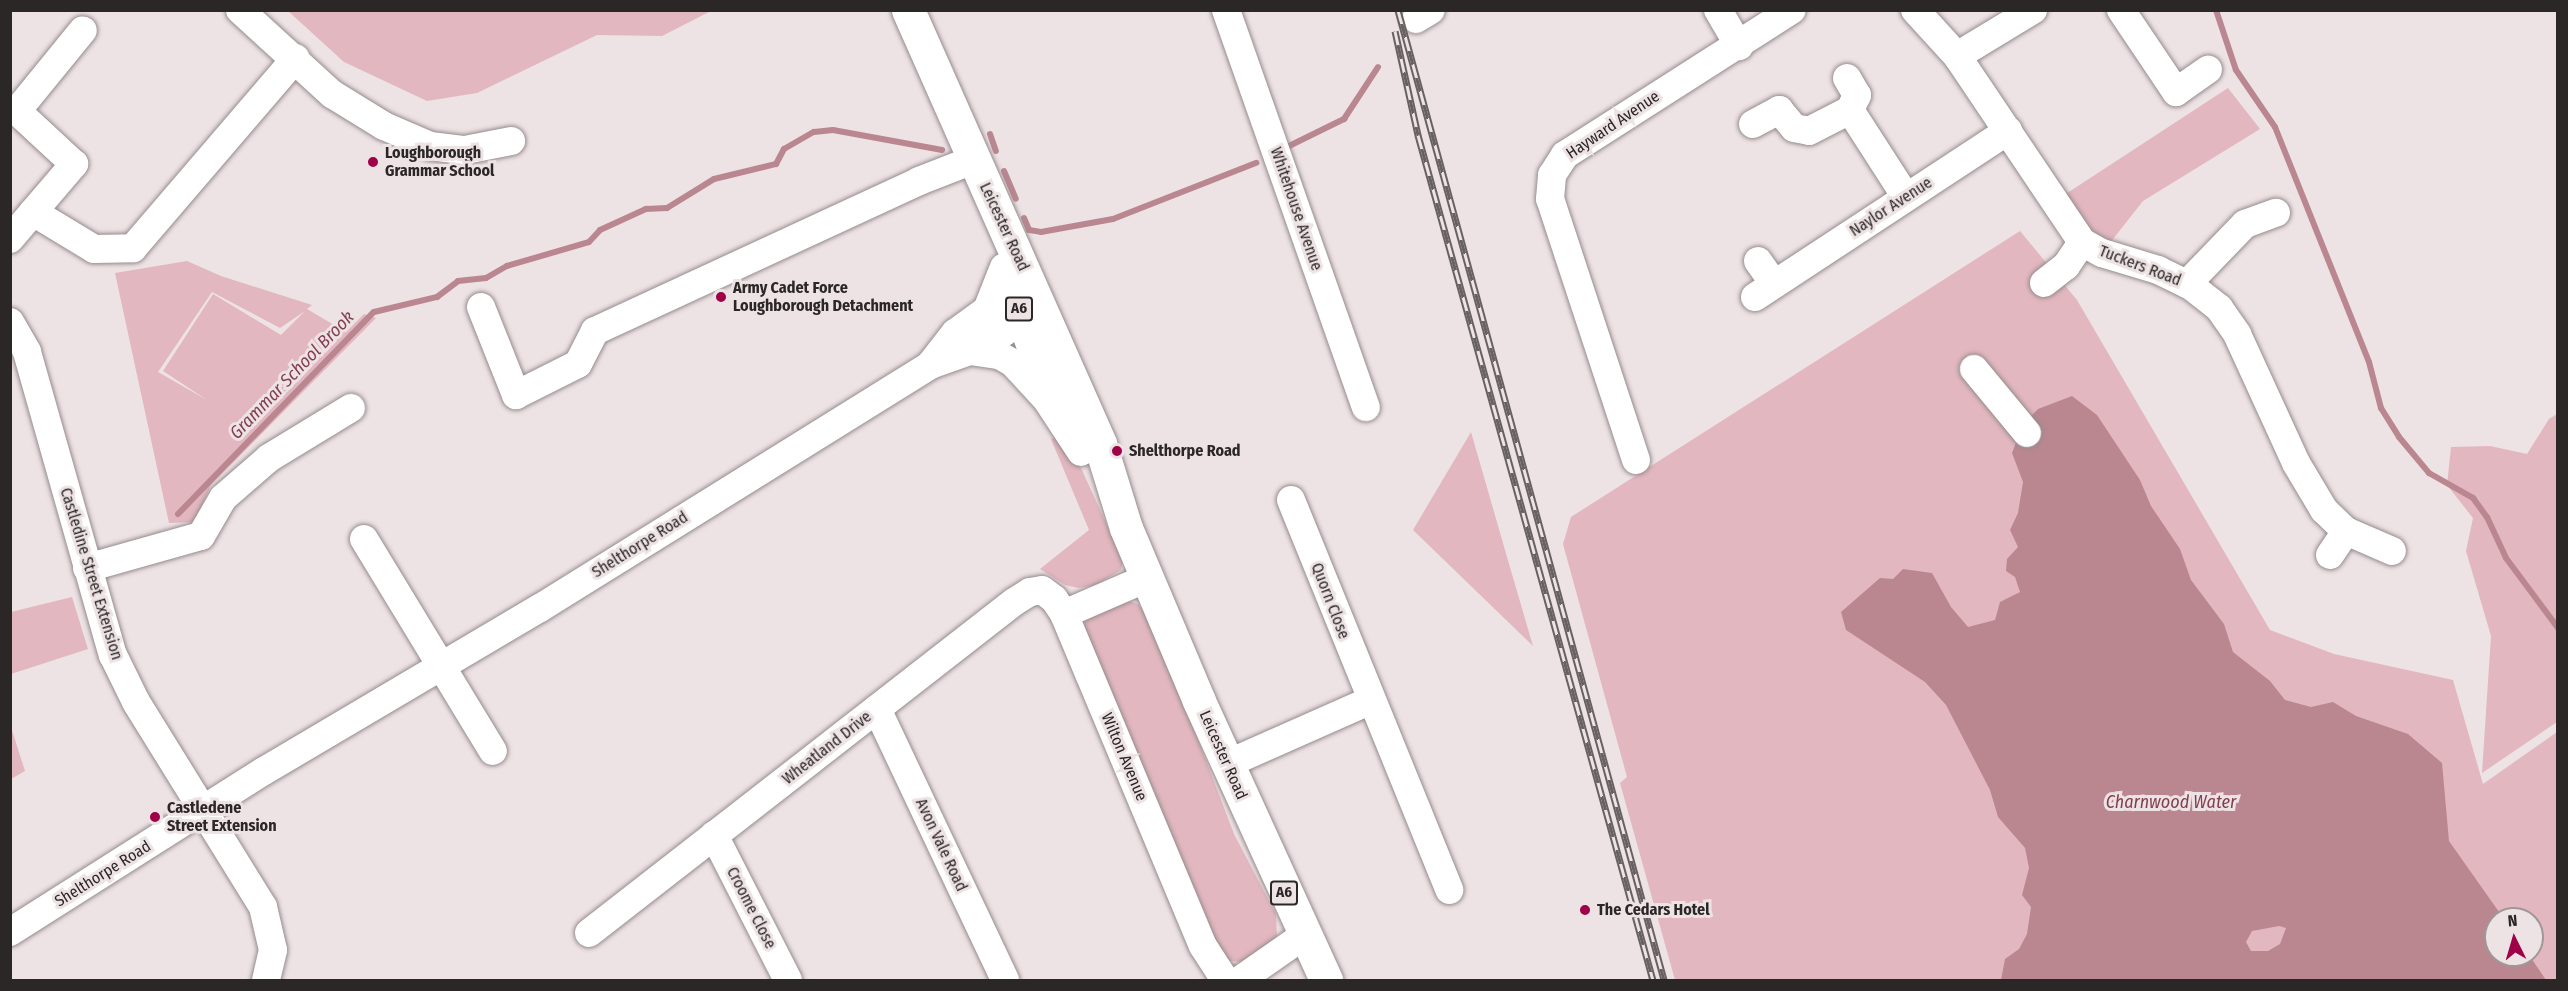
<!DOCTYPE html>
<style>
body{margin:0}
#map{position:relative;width:2568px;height:991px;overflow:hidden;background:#ede2e4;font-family:"Fira Sans Condensed",sans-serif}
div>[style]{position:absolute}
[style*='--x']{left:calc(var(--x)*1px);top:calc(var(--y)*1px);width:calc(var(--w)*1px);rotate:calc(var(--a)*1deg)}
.green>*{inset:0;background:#e3b7bf}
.water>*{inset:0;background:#ba8791}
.stream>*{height:6px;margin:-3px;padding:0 3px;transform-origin:3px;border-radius:3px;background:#ba8791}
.roads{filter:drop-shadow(0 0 2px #958b8d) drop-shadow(0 0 2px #958b8d)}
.minor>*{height:28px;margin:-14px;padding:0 14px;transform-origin:14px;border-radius:14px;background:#fff}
.highway>*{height:33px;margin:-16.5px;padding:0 16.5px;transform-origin:16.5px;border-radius:16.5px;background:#fff}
.rail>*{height:7px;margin-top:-3.5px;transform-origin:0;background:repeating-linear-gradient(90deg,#ede2e4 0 14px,#676161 0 28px);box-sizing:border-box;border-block:2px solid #676161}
.dots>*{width:16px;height:16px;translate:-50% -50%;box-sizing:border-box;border:3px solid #ede2e4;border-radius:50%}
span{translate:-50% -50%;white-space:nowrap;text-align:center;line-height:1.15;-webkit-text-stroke:6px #ede2e4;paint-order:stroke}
.shield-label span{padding:2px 4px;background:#ede2e4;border:2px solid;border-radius:4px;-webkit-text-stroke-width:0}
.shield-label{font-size:15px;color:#2b2727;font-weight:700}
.street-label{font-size:16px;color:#2b2727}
.poi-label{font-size:16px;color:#2b2727;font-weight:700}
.left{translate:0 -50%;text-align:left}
.water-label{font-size:18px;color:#823f50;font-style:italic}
.frame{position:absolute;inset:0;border:12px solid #2b2727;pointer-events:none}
.north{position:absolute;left:2484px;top:907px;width:60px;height:60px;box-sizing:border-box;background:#ede2e4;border:2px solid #9f9798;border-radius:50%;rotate:355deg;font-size:16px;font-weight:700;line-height:24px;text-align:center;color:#2b2727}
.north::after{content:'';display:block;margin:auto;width:21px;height:27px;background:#9e0147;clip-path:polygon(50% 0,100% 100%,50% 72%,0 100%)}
</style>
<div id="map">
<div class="green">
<div style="clip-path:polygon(288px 11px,711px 11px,662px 36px,597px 35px,477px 93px,427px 101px,344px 62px)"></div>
<div style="clip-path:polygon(2228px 88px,2260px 129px,2143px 201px,2102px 253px,2055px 201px)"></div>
<div style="clip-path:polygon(evenodd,2020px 231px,2077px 300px,2270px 630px,2334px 654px,2453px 680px,2483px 784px,2557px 732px,2557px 980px,1675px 980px,1620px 783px,1627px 777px,1563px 544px,1571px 517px,2020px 231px,2496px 919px,2532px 919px,2532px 955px,2496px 955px,2496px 919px)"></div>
<div style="clip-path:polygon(evenodd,187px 261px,221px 276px,312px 305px,307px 309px,346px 332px,364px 314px,376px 318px,211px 485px,195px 522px,169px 523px,115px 273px,187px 261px,212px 292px,280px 328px,305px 311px,281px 335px,213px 294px,163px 371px,207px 400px,158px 372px,212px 292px,187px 261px,327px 351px,254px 426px,251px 425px,251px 424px,327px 351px)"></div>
<div style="clip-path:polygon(2557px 414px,2557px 722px,2482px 773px,2491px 636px,2466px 551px,2473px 518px,2447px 485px,2451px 447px,2490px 446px,2527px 454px,2549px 419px)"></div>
<div style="clip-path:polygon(1471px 432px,1507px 557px,1533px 646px,1413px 530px)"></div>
<div style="clip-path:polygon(1065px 433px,1123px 560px,1121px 570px,1096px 585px,1079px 588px,1065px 585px,1040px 569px,1089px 530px,1051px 439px)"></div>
<div style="clip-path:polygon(72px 597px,88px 649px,11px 674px,11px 612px)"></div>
<div style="clip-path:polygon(1129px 601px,1138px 604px,1154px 624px,1234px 834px,1276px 914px,1277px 937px,1247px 963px,1224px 960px,1083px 630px,1087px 618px)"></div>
<div style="clip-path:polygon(10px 724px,25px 771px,11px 779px,10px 779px)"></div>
</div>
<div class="water">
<div style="clip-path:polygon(evenodd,2072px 396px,2097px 415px,2140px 480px,2151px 506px,2180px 549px,2191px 580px,2224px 624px,2233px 652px,2270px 681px,2285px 700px,2311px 707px,2333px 702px,2356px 716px,2408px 734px,2442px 763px,2449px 841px,2504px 919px,2496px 919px,2496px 955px,2529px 955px,2546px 980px,2001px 980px,2005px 959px,2019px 949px,2027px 934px,2031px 907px,2022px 895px,2029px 868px,2025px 848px,1998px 817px,1990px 790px,1946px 705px,1925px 682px,1846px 630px,1841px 612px,1880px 578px,1893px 579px,1903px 569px,1932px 573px,1951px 607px,1968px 627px,1995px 620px,2000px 602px,2020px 592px,2015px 577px,2006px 571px,2007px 559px,2018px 547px,2010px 530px,2018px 513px,2023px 482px,2012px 453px,2023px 424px,2038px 409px,2072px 396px,2279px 926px,2286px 928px,2280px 944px,2268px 951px,2251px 951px,2246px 942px,2252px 931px,2279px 926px)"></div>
</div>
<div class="stream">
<div style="--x:2216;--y:10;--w:63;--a:71.6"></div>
<div style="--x:2236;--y:70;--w:69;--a:55.6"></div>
<div style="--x:2275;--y:127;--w:253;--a:68.2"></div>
<div style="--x:2369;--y:362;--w:48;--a:75.4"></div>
<div style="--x:2381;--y:408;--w:34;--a:58"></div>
<div style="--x:2399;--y:437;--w:47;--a:50.2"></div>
<div style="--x:2429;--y:473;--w:51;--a:29.6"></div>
<div style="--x:2473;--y:498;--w:24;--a:54"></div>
<div style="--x:2487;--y:517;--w:45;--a:65.1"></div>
<div style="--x:2506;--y:558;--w:87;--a:53.4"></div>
<div style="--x:990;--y:134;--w:18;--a:71"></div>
<div style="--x:1287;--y:147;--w:64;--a:-26.2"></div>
<div style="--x:1344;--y:119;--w:62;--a:-56.8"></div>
<div style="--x:1004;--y:171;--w:30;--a:67"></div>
<div style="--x:1024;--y:218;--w:13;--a:67"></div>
<div style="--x:1029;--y:230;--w:12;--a:9"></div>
<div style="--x:1041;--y:232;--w:73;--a:-10.2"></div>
<div style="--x:1113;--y:219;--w:154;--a:-21.4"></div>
<div style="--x:178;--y:514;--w:281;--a:-45.9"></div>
<div style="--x:374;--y:312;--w:65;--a:-13.4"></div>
<div style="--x:437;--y:297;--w:26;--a:-37"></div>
<div style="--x:458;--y:281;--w:28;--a:-6"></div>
<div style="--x:486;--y:278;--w:24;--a:-30"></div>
<div style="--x:507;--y:266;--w:85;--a:-16.3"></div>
<div style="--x:589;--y:242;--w:16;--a:-47"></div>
<div style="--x:600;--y:230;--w:51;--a:-24.5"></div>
<div style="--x:646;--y:209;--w:21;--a:-3"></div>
<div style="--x:667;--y:208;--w:55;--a:-31.7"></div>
<div style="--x:714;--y:179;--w:64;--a:-13.6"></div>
<div style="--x:776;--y:164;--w:17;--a:-62"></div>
<div style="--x:784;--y:149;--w:34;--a:-30"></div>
<div style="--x:814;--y:132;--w:19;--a:-6"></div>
<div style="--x:833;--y:130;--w:111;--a:10.4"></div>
</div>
<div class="roads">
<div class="minor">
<div style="--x:240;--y:10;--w:125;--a:42.4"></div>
<div style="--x:332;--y:94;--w:61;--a:31.6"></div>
<div style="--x:384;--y:126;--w:50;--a:23.5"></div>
<div style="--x:430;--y:146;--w:35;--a:7"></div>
<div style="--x:465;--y:150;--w:47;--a:-11.1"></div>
<div style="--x:1226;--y:10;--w:421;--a:70.6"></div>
<div style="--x:1718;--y:10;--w:42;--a:59.7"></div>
<div style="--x:1915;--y:10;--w:62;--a:47.6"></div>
<div style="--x:1957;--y:56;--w:224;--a:56.1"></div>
<div style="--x:2082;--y:242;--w:23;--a:29"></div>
<div style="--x:2102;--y:253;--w:59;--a:16.9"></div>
<div style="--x:2158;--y:270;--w:37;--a:26"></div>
<div style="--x:2191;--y:286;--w:36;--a:38"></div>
<div style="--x:2219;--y:308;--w:32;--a:55"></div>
<div style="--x:2237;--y:334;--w:142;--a:65.4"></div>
<div style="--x:2296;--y:463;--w:55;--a:59.2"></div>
<div style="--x:2324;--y:510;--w:30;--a:44"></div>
<div style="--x:2346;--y:531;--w:50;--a:23.5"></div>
<div style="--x:2121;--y:10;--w:99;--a:56.1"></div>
<div style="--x:2176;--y:92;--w:39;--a:-35"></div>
<div style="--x:1416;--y:19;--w:17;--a:-31"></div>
<div style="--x:1957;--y:56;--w:89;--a:-31.2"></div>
<div style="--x:1847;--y:78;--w:20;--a:60"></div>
<div style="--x:1857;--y:95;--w:17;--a:115"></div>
<div style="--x:1753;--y:124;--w:30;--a:-28"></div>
<div style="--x:1779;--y:110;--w:23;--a:50"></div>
<div style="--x:1794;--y:128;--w:15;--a:11"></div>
<div style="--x:1809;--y:131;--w:46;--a:-27.1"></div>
<div style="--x:1850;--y:110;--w:103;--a:57.2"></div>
<div style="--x:33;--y:212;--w:71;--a:31.2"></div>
<div style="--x:94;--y:249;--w:39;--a:-1"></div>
<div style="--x:133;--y:248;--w:250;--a:-49.4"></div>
<div style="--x:10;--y:239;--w:99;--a:-49.5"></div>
<div style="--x:74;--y:164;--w:78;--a:-137.1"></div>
<div style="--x:17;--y:111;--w:104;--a:-50.8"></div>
<div style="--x:1758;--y:261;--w:28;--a:55"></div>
<div style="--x:2044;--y:283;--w:28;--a:-38"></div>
<div style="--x:2066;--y:266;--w:29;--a:-56"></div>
<div style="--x:2187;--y:284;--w:83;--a:-46"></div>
<div style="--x:2245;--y:224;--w:33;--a:-20"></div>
<div style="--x:1755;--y:297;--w:303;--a:-33.3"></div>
<div style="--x:481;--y:307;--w:95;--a:68.3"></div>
<div style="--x:516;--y:395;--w:69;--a:-26.6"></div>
<div style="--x:578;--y:364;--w:37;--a:-63"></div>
<div style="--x:595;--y:331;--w:357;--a:-24.8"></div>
<div style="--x:919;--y:181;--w:58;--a:-21.3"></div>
<div style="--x:987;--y:310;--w:46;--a:-68.4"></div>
<div style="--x:10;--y:322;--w:34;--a:60"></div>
<div style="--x:27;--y:352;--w:315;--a:74.2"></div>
<div style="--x:113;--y:655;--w:52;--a:63.9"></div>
<div style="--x:136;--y:702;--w:241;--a:58.2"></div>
<div style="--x:263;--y:907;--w:44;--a:76.9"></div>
<div style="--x:273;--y:950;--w:31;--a:103"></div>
<div style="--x:970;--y:351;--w:29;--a:8"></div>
<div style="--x:999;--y:355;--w:16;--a:30"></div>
<div style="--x:1013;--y:363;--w:50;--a:47.4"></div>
<div style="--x:1047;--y:400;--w:62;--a:56.8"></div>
<div style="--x:930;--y:365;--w:41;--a:-52"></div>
<div style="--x:955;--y:333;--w:39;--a:-36"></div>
<div style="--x:987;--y:310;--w:18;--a:-22"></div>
<div style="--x:1004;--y:303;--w:28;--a:6"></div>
<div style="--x:1974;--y:369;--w:83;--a:50.4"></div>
<div style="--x:1636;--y:460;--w:275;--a:-108.2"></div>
<div style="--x:1550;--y:199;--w:24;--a:-85"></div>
<div style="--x:1552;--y:175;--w:24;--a:-57"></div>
<div style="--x:1565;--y:155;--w:269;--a:-32.6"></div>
<div style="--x:1291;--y:500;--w:421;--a:67.9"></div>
<div style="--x:364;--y:539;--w:248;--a:58.7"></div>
<div style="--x:2330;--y:555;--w:29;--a:-56"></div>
<div style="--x:87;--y:568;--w:118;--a:-15.7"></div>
<div style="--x:201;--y:536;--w:44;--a:-59.9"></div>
<div style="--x:223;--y:498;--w:61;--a:-41"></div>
<div style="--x:269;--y:458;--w:96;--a:-31.4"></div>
<div style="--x:1064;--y:614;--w:90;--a:-23.4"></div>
<div style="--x:877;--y:709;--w:300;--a:64.7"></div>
<div style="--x:1227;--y:764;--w:155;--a:-23.9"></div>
<div style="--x:714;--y:835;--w:163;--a:63"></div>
<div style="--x:10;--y:932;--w:301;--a:-32.4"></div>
<div style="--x:264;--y:771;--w:321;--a:-30.6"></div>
<div style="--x:540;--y:608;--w:460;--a:-31.9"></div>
<div style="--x:930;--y:365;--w:42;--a:-19.3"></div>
<div style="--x:970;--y:351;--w:39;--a:-29"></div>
<div style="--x:1004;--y:332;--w:15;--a:-53"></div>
<div style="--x:1013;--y:320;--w:31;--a:-79"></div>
<div style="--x:589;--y:933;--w:539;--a:-37.91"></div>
<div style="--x:1014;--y:602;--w:19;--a:-32"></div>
<div style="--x:1030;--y:592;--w:12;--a:-9"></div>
<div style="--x:1042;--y:590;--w:15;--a:37"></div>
<div style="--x:1054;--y:599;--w:18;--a:56"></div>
<div style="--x:1064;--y:614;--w:360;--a:67.3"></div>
<div style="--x:1203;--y:946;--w:40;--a:57.1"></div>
<div style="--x:1240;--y:980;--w:77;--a:-34.9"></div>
</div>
<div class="highway">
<div style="--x:908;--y:10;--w:475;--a:66.1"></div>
<div style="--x:1100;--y:444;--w:88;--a:72.8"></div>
<div style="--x:1126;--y:528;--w:188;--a:67.1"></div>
<div style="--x:1199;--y:701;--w:307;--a:65.5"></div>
<div style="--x:1017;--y:302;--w:56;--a:70.3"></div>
<div style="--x:1036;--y:355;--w:68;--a:64.9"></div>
</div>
</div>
<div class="rail">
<div style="--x:1398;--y:10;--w:1006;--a:74.66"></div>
<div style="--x:1395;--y:31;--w:107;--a:77.5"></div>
<div style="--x:1418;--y:135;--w:877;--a:74.46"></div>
</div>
<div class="dots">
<div style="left:373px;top:162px;background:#9e0147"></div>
<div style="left:721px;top:297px;background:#9e0147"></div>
<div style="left:1117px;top:451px;background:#9e0147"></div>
<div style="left:155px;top:817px;background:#9e0147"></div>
<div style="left:1585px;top:910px;background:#9e0147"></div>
</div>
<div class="shield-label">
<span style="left:1019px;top:309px">A6</span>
<span style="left:1284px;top:893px">A6</span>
</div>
<div class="street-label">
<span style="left:1613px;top:125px;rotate:-34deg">Hayward Avenue</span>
<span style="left:1891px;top:207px;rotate:-33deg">Naylor Avenue</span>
<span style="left:1296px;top:209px;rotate:71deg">Whitehouse Avenue</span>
<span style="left:1004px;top:227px;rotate:65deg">Leicester Road</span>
<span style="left:2140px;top:266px;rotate:21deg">Tuckers Road</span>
<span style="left:640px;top:545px;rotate:-32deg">Shelthorpe Road</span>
<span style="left:91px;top:574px;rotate:73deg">Castledine Street Extension</span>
<span style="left:1330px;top:601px;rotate:69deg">Quorn Close</span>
<span style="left:827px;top:748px;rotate:-38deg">Wheatland Drive</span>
<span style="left:1223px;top:755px;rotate:66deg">Leicester Road</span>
<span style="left:1124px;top:757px;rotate:67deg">Wilton Avenue</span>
<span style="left:941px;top:845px;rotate:65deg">Avon Vale Road</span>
<span style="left:103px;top:874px;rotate:-32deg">Shelthorpe Road</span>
<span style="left:751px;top:908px;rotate:63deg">Croome Close</span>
</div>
<div class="poi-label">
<span class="left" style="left:385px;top:162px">Loughborough<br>Grammar School</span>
<span class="left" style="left:733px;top:297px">Army Cadet Force<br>Loughborough Detachment</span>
<span class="left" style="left:1129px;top:451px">Shelthorpe Road</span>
<span class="left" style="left:167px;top:817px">Castledene<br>Street Extension</span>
<span class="left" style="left:1597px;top:910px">The Cedars Hotel</span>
</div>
<div class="water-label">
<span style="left:292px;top:375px;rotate:-46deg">Grammar School Brook</span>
<span style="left:2171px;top:802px">Charnwood Water</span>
</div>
<div class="frame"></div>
<div class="north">N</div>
</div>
